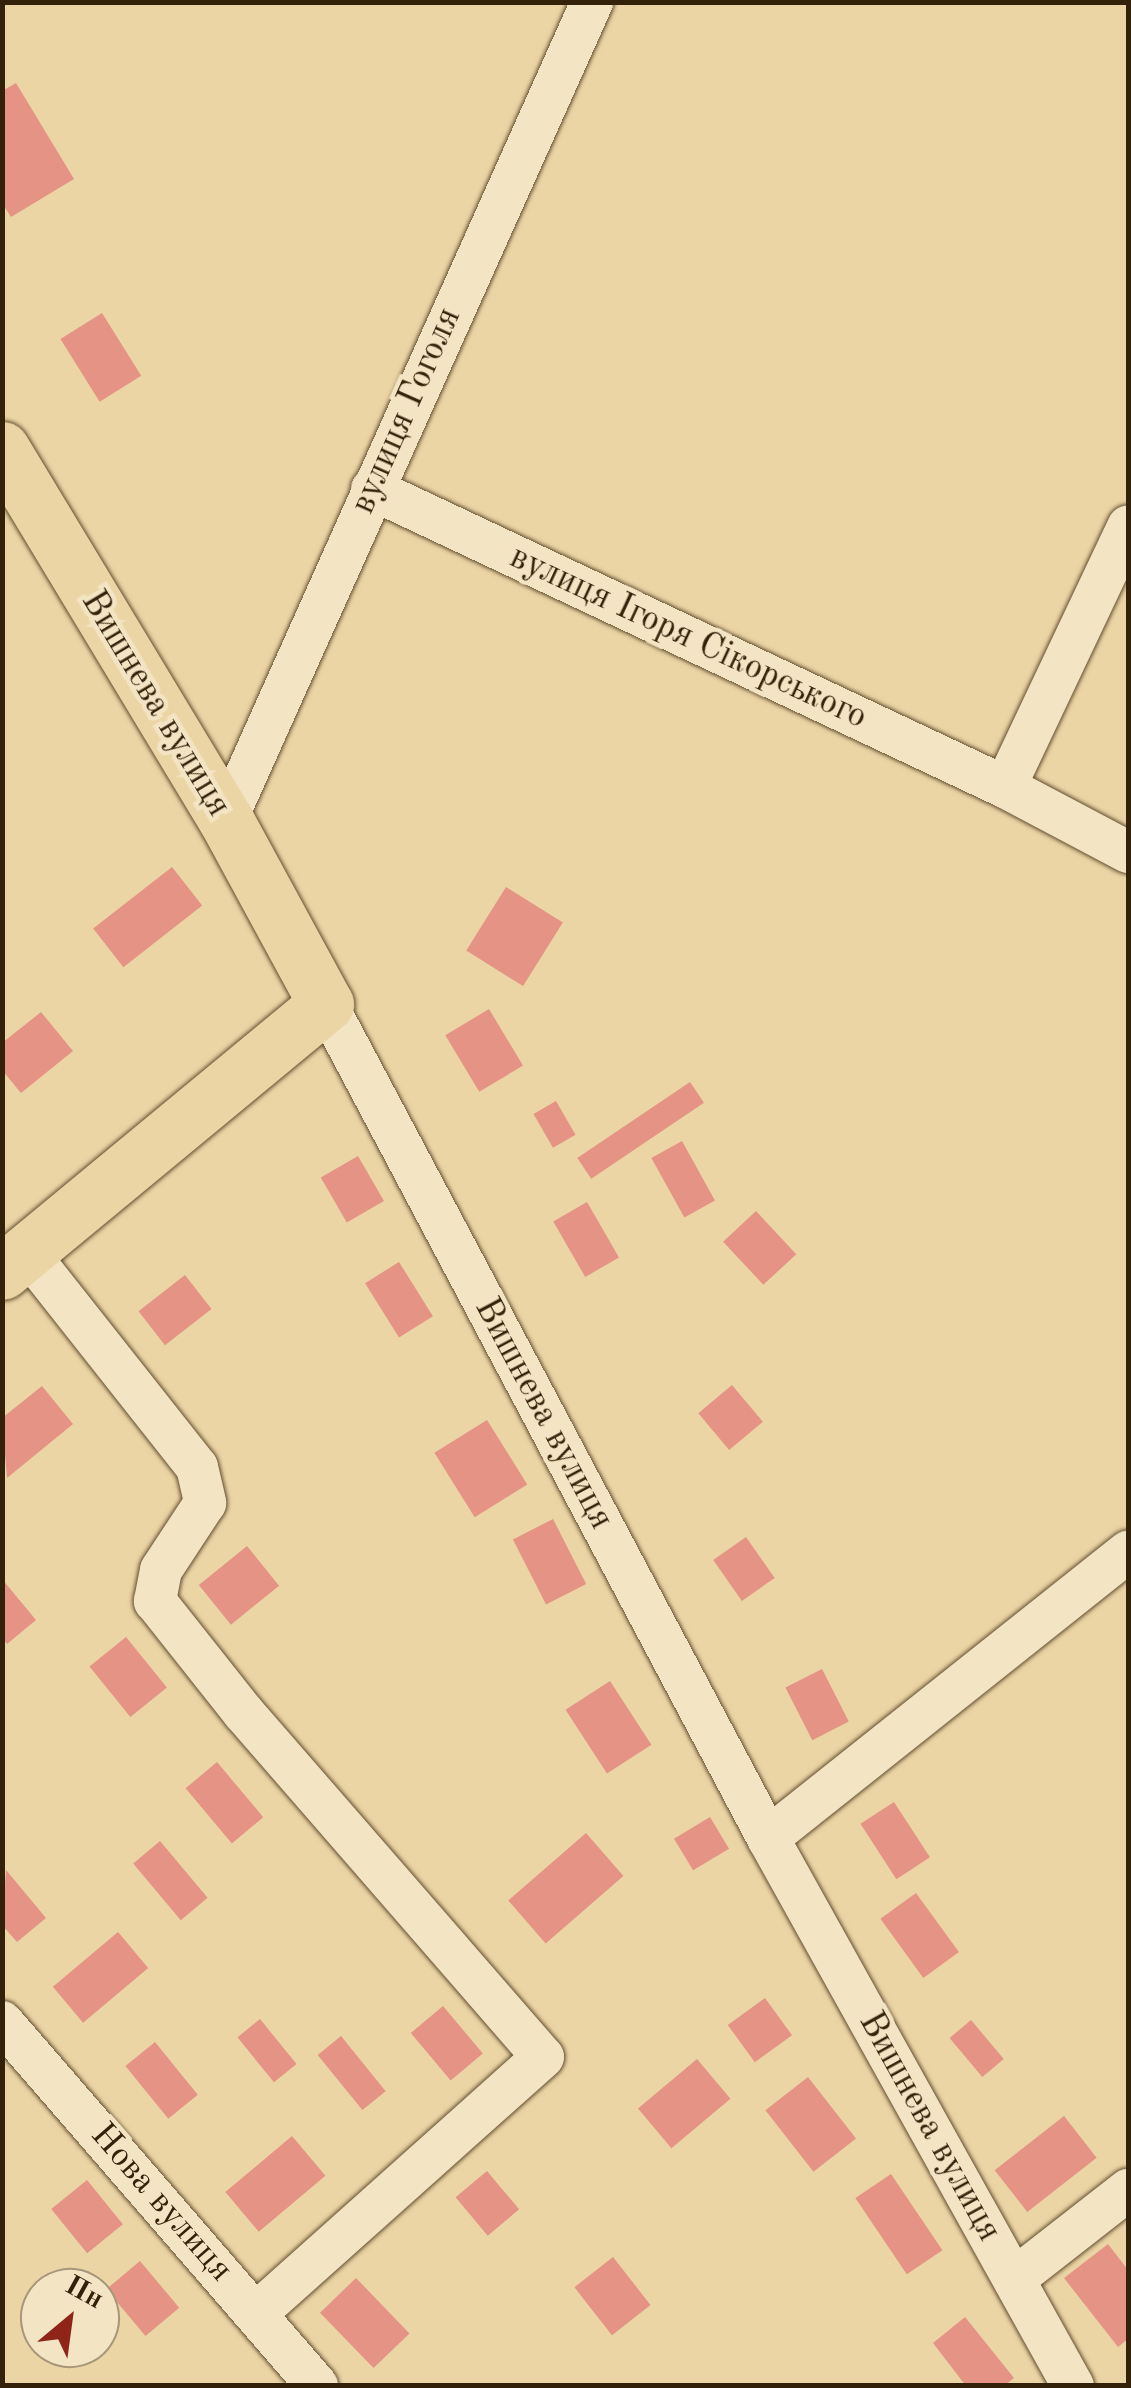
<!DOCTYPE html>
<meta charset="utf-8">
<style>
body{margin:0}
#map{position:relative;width:1131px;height:2388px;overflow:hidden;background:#ecd5a5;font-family:"Old Standard TT",serif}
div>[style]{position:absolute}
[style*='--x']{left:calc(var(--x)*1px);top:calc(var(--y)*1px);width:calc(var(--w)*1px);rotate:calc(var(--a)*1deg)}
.building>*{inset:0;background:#e49384;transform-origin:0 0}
.roads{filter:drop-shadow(0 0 2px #624e30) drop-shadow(0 0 2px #624e30)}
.minor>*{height:42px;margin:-21px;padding:0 21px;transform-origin:21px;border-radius:21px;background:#f3e4c4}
.primary>*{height:55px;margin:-27.5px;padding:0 27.5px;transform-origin:27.5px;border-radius:27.5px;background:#ecd5a5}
span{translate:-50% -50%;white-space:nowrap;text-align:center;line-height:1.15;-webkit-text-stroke:9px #f3e4c4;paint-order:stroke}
.street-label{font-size:35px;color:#342109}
.frame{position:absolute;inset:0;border:5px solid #342109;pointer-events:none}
.north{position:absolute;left:20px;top:2268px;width:100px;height:100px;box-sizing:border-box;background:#f3e4c4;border:2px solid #a79679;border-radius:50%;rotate:29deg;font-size:28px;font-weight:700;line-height:40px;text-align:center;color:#342109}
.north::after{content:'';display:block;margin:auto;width:35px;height:45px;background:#8f2418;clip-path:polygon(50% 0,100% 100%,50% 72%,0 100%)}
</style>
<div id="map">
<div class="building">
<div style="clip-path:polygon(16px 83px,74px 179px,11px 217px,2px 203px,2px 91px)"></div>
<div style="left:102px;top:313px;width:74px;height:49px;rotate:58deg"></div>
<div style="left:172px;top:867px;width:49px;height:100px;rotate:52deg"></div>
<div style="left:506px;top:887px;width:67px;height:75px;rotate:32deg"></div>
<div style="left:489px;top:1009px;width:66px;height:51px;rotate:59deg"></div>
<div style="clip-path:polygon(41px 1012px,73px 1051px,21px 1093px,2px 1070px,2px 1043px)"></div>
<div style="left:690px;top:1082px;width:25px;height:136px;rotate:56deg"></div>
<div style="left:556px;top:1101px;width:39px;height:26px;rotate:60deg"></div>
<div style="left:682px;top:1141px;width:68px;height:35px;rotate:61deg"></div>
<div style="left:358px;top:1156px;width:52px;height:43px;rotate:60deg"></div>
<div style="left:587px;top:1202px;width:64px;height:39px;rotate:60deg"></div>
<div style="left:756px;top:1211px;width:59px;height:45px;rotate:47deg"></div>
<div style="left:399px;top:1262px;width:64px;height:40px;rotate:58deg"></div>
<div style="left:185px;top:1275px;width:43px;height:59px;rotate:52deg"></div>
<div style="left:732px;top:1385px;width:48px;height:44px;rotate:50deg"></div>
<div style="clip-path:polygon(42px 1386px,73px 1424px,7px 1478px,2px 1418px)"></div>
<div style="left:487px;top:1420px;width:76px;height:62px;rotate:58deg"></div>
<div style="left:553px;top:1519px;width:73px;height:45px;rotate:63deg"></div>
<div style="left:746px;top:1537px;width:50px;height:40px;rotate:55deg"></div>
<div style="left:247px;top:1546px;width:51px;height:62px;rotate:51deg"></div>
<div style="clip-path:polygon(2px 1579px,36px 1620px,7px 1644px,2px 1638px)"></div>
<div style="left:126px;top:1637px;width:65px;height:47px;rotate:51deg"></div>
<div style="left:822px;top:1669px;width:59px;height:41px;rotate:63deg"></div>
<div style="left:610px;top:1681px;width:76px;height:53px;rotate:57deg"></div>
<div style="left:217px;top:1762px;width:72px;height:41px;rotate:50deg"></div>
<div style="left:894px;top:1802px;width:66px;height:40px;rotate:57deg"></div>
<div style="left:710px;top:1817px;width:37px;height:42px;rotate:59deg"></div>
<div style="left:586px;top:1833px;width:57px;height:103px;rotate:49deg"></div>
<div style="left:160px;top:1841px;width:74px;height:35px;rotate:50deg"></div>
<div style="clip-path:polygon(6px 1870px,46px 1918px,17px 1942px,2px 1925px)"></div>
<div style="left:916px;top:1893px;width:73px;height:44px;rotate:54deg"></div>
<div style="left:118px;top:1932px;width:47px;height:85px;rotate:50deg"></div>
<div style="left:765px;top:1998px;width:46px;height:46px;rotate:54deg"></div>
<div style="left:443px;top:2006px;width:62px;height:42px;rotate:50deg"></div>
<div style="left:260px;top:2019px;width:58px;height:29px;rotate:51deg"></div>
<div style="left:971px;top:2020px;width:51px;height:28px;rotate:50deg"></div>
<div style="left:341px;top:2036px;width:71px;height:30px;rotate:51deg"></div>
<div style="left:155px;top:2042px;width:68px;height:38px;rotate:51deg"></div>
<div style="left:697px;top:2059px;width:52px;height:77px;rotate:50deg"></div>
<div style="left:808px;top:2077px;width:78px;height:54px;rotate:52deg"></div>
<div style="left:1064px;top:2116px;width:53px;height:88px;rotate:52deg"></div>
<div style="left:292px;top:2136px;width:52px;height:87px;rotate:50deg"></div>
<div style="left:487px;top:2171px;width:50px;height:41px;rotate:50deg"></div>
<div style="left:891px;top:2174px;width:92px;height:43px;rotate:56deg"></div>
<div style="left:87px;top:2180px;width:57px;height:46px;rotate:51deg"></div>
<div style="clip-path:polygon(1108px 2244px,1128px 2270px,1128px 2339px,1118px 2347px,1064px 2278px)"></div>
<div style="left:613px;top:2257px;width:61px;height:49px;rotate:52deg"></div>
<div style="left:140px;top:2261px;width:61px;height:44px;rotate:50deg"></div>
<div style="left:356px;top:2278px;width:77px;height:50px;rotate:46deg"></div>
<div style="clip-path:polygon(965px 2317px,1014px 2378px,1004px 2386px,966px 2386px,933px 2343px)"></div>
</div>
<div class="roads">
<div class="minor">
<div style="--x:372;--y:489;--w:700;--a:25.21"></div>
<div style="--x:1005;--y:787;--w:139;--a:27.9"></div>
<div style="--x:1005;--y:787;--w:288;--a:-64.7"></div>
<div style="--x:226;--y:820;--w:896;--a:-65.89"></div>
<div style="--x:326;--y:1004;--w:944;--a:62.08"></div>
<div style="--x:768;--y:1838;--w:627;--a:60.9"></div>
<div style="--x:27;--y:1252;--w:274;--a:51.7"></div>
<div style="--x:197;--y:1467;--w:37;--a:77"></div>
<div style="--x:205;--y:1503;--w:80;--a:123.3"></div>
<div style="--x:161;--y:1570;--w:32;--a:101"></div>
<div style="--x:155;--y:1601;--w:142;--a:51.6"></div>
<div style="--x:243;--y:1712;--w:457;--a:49"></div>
<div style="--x:543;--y:2057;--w:384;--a:138.2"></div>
<div style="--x:768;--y:1838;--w:460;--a:-38.5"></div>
<div style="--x:2;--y:2022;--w:481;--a:49.1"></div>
<div style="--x:1014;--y:2279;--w:145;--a:-38"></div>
</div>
<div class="primary">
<div style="--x:2;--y:449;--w:433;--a:58.9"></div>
<div style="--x:226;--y:820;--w:209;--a:61.5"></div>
<div style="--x:326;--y:1004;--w:420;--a:140.4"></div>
</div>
</div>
<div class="street-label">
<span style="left:407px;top:411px;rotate:-66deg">вулиця Гоголя</span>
<span style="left:688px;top:638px;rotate:25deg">вулиця Ігоря Сікорського</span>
<span style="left:155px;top:704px;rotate:59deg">Вишнева вулиця</span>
<span style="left:543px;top:1414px;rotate:62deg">Вишнева вулиця</span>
<span style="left:929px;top:2127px;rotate:61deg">Вишнева вулиця</span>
<span style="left:161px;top:2203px;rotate:49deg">Нова вулиця</span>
</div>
<div class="frame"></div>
<div class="north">Пн</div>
</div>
